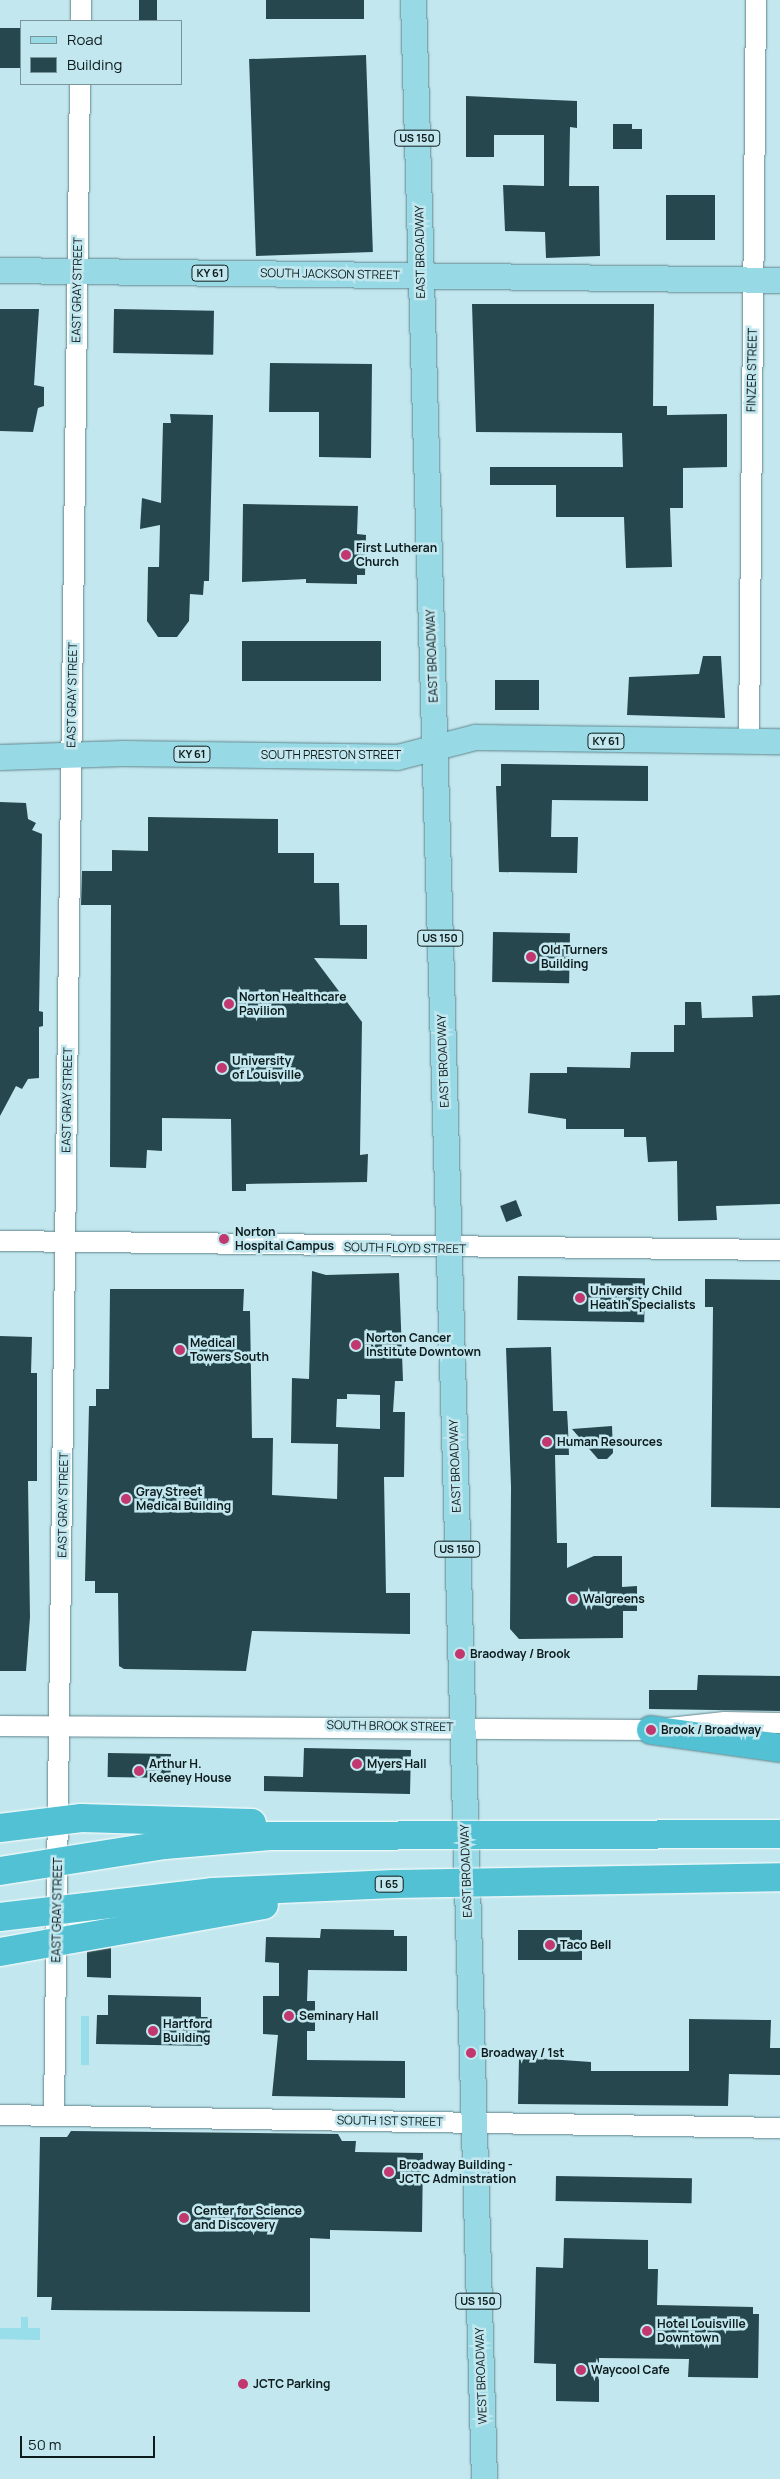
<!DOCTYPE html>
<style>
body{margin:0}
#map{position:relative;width:780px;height:2479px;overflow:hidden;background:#c2e7ee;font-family:Manrope,sans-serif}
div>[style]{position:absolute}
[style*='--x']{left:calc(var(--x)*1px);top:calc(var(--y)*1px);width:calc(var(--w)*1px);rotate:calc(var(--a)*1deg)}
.green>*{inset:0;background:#98ddea;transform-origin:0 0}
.building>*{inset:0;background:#26474d;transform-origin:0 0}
.roads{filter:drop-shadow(0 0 1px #63858c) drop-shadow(0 0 1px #63858c)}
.minor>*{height:20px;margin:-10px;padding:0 10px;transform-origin:10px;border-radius:10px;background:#fff}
.major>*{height:25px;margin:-12.5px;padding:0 12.5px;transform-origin:12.5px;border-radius:12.5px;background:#97dae5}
.highway>*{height:28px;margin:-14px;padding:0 14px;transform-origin:14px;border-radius:14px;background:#52c1d4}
.bridges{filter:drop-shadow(0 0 1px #fff) drop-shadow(0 0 1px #fff)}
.highway-bridge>*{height:28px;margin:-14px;padding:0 14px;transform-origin:14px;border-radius:14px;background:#52c1d4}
.dots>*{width:14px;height:14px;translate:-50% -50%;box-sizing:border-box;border:2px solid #c2e7ee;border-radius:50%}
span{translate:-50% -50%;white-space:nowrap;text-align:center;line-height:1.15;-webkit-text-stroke:5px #c2e7ee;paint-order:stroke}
.shield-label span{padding:1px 4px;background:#c2e7ee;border:1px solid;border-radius:4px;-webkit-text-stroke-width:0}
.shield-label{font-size:11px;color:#0d1b1d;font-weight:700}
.street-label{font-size:12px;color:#0d1b1d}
.poi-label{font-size:12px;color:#0d1b1d;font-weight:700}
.left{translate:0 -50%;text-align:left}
.legend{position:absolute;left:20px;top:20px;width:162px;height:65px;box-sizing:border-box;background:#c2e7ee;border:1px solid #7a959a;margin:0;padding:6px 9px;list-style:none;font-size:15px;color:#0d1b1d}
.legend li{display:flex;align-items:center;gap:10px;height:25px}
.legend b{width:25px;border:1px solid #7a959a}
.scale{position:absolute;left:20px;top:2436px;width:135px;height:22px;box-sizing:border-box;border:2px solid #0d1b1d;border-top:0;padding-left:6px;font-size:15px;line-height:18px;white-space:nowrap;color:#0d1b1d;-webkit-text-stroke:4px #c2e7ee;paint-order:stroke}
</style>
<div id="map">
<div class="green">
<div style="left:81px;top:2016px;width:8px;height:49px"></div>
<div style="clip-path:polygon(21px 2317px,28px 2317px,28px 2328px,40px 2328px,40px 2340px,0 2339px,0 2328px,21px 2328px)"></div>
</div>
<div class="building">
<div style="left:139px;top:0;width:18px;height:21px"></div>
<div style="left:266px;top:0;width:98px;height:19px"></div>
<div style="left:0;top:28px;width:21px;height:40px"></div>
<div style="left:366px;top:55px;width:197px;height:117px;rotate:88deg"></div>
<div style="clip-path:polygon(466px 96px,577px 101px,577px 128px,570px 127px,569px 186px,599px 186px,600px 256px,546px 258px,545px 232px,505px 231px,503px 185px,544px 186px,544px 135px,494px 135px,494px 157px,466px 157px)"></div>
<div style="clip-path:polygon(613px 124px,632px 124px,632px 129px,642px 129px,642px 149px,613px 149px)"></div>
<div style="left:666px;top:195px;width:49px;height:45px"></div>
<div style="clip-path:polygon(472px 304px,654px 304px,653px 406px,667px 406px,667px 415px,727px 414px,727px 467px,683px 468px,683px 508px,670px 508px,672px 567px,626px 568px,624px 517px,556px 517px,556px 485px,490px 485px,490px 467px,623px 467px,622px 433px,476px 432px)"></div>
<div style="clip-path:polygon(0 309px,39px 309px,34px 385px,44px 387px,44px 406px,38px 408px,33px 432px,0 431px)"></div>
<div style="left:114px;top:309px;width:100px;height:44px;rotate:1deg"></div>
<div style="clip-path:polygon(270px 363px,372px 364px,371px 458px,319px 457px,319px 412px,269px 412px)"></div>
<div style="clip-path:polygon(170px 414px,213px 415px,209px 581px,204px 581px,203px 595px,190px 594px,189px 621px,177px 637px,158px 637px,147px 621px,148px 567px,159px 567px,160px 525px,140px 529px,142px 498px,161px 503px,163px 423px,171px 423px)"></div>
<div style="clip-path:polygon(243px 504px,358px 506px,357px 534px,366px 535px,365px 575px,357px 575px,357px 584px,306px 583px,306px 579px,242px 582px)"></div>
<div style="left:242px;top:641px;width:139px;height:40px"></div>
<div style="clip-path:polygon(703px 656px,721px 656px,725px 718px,627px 715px,629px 677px,699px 674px)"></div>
<div style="left:495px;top:680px;width:44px;height:30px"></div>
<div style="clip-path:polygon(501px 764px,648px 766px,648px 801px,552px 800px,551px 837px,578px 837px,577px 873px,499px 872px,496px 786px,501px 786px)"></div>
<div style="clip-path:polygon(0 802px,26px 803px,28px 819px,36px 823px,32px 830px,42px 834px,39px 1011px,43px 1012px,43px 1026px,39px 1027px,39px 1078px,28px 1079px,22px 1089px,16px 1086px,0 1116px)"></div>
<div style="clip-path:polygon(148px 817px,278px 819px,278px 853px,314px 853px,314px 883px,339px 883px,340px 925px,367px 925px,367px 959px,314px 958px,362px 1022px,360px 1155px,368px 1154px,367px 1182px,246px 1184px,246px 1191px,232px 1191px,231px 1119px,162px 1118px,162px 1151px,147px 1150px,146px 1168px,110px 1167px,111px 905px,81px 905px,82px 871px,112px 871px,112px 850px,148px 851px)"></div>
<div style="left:493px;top:932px;width:77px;height:50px;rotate:1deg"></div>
<div style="clip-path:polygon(780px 995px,780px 1204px,716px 1206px,717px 1220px,678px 1221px,677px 1161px,648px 1162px,646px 1137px,624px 1137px,624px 1129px,566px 1129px,566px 1119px,528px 1113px,530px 1073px,567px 1073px,567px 1067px,630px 1068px,631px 1052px,674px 1052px,674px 1025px,685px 1025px,685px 1002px,701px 1002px,702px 1018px,753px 1017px,752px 996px)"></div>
<div style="left:516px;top:1200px;width:17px;height:17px;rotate:69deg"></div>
<div style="clip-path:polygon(evenodd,312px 1271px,326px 1275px,399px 1273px,403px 1381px,395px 1381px,393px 1412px,405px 1412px,404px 1477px,384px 1477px,386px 1593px,410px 1593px,410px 1634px,252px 1631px,246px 1671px,124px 1669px,119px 1666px,118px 1593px,95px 1593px,95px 1581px,85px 1581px,89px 1406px,96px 1406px,96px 1389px,109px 1389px,110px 1289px,244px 1289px,243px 1311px,250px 1311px,252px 1438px,273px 1438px,272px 1495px,337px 1499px,338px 1444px,291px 1443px,292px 1378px,309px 1379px,312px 1271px,347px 1394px,380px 1395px,380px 1429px,336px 1427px,337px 1399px,347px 1399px,347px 1394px)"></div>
<div style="left:518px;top:1276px;width:127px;height:44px;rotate:1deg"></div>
<div style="clip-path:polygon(705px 1279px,780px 1280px,780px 1508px,711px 1507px,713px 1307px,705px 1307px)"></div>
<div style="clip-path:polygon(0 1336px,32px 1337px,31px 1373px,37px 1373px,37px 1481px,28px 1481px,30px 1617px,26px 1671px,0 1671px)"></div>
<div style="clip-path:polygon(551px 1347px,553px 1411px,567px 1411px,568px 1428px,569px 1455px,555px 1455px,557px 1543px,567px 1543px,567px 1568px,594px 1556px,622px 1556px,622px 1587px,637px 1586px,637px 1611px,623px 1611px,623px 1638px,519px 1639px,510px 1629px,511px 1487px,506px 1348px)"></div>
<div style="clip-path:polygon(612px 1426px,613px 1453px,607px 1459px,598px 1459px,572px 1429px)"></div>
<div style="clip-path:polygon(698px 1675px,780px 1676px,780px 1711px,649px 1709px,649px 1690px,697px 1690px)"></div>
<div style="clip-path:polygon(304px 1748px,411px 1750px,410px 1794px,264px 1791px,264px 1776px,303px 1777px)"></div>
<div style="left:108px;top:1753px;width:63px;height:24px;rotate:1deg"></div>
<div style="clip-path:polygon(321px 1929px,394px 1930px,394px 1936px,407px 1936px,407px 1971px,308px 1970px,307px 2001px,315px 2001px,315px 2031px,307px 2031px,307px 2060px,405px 2061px,405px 2098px,272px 2096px,278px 2035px,263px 2034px,263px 1996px,279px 1996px,279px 1963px,265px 1962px,266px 1937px,320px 1938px)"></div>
<div style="left:518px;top:1930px;width:64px;height:30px"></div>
<div style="clip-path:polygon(111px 1948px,111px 1978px,87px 1977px,87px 1952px)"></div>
<div style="clip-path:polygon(108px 1995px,201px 1997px,201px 2017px,210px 2017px,210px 2046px,96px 2044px,97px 2015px,108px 2015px)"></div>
<div style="clip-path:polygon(689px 2019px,771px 2020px,770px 2048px,780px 2048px,780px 2075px,729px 2074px,728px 2106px,518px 2104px,519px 2057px,591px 2062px,591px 2071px,689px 2071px)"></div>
<div style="clip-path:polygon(71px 2131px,338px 2134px,342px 2141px,356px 2141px,355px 2152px,423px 2153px,422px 2232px,330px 2230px,330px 2239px,310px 2238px,310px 2312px,51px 2310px,52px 2297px,37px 2297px,40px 2137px,67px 2137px)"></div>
<div style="left:556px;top:2176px;width:136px;height:25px;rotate:1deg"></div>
<div style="clip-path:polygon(564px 2238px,648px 2240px,648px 2269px,658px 2269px,657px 2305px,753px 2307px,753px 2314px,759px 2314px,758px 2378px,688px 2377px,689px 2359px,599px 2358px,599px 2402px,556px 2401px,556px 2364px,534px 2363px,536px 2267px,563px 2268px)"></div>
</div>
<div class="roads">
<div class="minor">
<div style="--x:81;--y:21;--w:21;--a:-90"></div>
<div style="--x:749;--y:740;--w:740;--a:-89.46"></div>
<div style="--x:0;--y:1241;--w:780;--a:0.66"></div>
<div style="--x:0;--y:1726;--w:651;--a:0.35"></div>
<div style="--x:651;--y:1730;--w:74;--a:-6.2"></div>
<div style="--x:725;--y:1722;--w:55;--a:1"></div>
<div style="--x:0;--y:2115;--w:780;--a:0.95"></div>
<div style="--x:54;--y:2116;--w:2032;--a:-89.27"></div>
</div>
<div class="major">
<div style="--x:413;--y:0;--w:2480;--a:88.36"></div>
<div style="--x:0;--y:270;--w:780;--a:0.73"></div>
<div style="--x:0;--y:757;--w:123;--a:-1.9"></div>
<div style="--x:123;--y:753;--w:274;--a:0.8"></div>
<div style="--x:397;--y:757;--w:81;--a:-14.4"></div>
<div style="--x:475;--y:737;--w:305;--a:0.8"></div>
</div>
<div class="highway">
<div style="--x:651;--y:1730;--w:130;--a:7.9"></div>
</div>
</div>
<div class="bridges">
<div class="highway-bridge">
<div style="--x:0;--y:1828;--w:82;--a:-7"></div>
<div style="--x:81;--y:1818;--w:171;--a:1.7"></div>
<div style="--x:0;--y:1871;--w:167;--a:-9"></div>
<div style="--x:165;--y:1845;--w:105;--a:-4.9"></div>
<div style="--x:270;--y:1836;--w:510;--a:-0.22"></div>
<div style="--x:0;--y:1917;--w:213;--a:-6.7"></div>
<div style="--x:212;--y:1892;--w:182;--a:-2.5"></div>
<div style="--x:394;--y:1884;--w:386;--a:-1"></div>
<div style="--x:0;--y:1952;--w:268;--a:-10.1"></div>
</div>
</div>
<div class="dots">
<div style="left:346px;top:555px;background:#c1376e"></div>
<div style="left:531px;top:957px;background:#c1376e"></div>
<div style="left:229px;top:1004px;background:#c1376e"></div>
<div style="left:222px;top:1068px;background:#c1376e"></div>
<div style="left:224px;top:1239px;background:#c1376e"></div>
<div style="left:580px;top:1298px;background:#c1376e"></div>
<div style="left:356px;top:1345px;background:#c1376e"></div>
<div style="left:180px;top:1350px;background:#c1376e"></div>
<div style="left:547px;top:1442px;background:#c1376e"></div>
<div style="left:126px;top:1499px;background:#c1376e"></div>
<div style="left:573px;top:1599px;background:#c1376e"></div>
<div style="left:460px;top:1654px;background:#c1376e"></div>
<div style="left:651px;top:1730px;background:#c1376e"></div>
<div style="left:357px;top:1764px;background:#c1376e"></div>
<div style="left:139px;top:1771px;background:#c1376e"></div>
<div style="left:550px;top:1945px;background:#c1376e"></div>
<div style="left:289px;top:2016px;background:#c1376e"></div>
<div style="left:153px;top:2031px;background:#c1376e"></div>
<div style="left:471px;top:2053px;background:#c1376e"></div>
<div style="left:389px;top:2172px;background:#c1376e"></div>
<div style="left:184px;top:2218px;background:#c1376e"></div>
<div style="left:647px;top:2331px;background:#c1376e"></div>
<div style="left:581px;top:2370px;background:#c1376e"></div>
<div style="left:243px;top:2384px;background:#c1376e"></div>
</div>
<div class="shield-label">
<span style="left:417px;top:138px">US 150</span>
<span style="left:210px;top:273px">KY 61</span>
<span style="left:606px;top:741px">KY 61</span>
<span style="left:192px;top:754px">KY 61</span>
<span style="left:440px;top:938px">US 150</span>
<span style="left:457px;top:1549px">US 150</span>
<span style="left:389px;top:1884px">I 65</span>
<span style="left:478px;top:2301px">US 150</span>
</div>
<div class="street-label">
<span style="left:420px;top:252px;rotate:-91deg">EAST BROADWAY</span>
<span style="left:330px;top:274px;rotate:1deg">SOUTH JACKSON STREET</span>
<span style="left:77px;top:290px;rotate:-89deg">EAST GRAY STREET</span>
<span style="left:752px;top:370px;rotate:-89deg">FINZER STREET</span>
<span style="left:432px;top:656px;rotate:-92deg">EAST BROADWAY</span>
<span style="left:72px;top:695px;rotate:-89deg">EAST GRAY STREET</span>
<span style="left:331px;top:755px">SOUTH PRESTON STREET</span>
<span style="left:443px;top:1061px;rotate:-92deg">EAST BROADWAY</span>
<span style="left:67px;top:1100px;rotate:-89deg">EAST GRAY STREET</span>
<span style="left:405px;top:1248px;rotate:1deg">SOUTH FLOYD STREET</span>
<span style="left:455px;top:1466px;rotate:-92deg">EAST BROADWAY</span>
<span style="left:63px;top:1505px;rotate:-89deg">EAST GRAY STREET</span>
<span style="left:390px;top:1726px;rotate:1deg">SOUTH BROOK STREET</span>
<span style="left:466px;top:1871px;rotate:-92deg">EAST BROADWAY</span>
<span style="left:57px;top:1910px;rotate:-89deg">EAST GRAY STREET</span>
<span style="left:390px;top:2121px;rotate:1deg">SOUTH 1ST STREET</span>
<span style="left:481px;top:2376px;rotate:-92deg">WEST BROADWAY</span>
</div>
<div class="poi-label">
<span class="left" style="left:356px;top:555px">First Lutheran<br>Church</span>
<span class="left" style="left:541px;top:957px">Old Turners<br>Building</span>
<span class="left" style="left:239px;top:1004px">Norton Healthcare<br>Pavilion</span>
<span class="left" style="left:232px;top:1068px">University<br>of Louisville</span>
<span class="left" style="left:235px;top:1239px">Norton<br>Hospital Campus</span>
<span class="left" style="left:590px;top:1298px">University Child<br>Heatlh Specialists</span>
<span class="left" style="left:366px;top:1345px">Norton Cancer<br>Institute Downtown</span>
<span class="left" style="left:190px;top:1350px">Medical<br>Towers South</span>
<span class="left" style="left:557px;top:1442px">Human Resources</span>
<span class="left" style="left:136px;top:1499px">Gray Street<br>Medical Building</span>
<span class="left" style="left:583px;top:1599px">Walgreens</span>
<span class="left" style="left:470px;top:1654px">Braodway / Brook</span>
<span class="left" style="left:661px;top:1730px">Brook / Broadway</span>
<span class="left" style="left:149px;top:1771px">Arthur H.<br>Keeney House</span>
<span class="left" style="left:367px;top:1764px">Myers Hall</span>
<span class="left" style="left:560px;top:1945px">Taco Bell</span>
<span class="left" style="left:299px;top:2016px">Seminary Hall</span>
<span class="left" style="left:163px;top:2031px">Hartford<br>Building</span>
<span class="left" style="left:481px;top:2053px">Broadway / 1st</span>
<span class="left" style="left:399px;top:2172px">Broadway Building -<br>JCTC Adminstration</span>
<span class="left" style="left:194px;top:2218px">Center for Science<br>and Discovery</span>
<span class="left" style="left:657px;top:2331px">Hotel Louisville<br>Downtown</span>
<span class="left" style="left:591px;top:2370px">Waycool Cafe</span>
<span class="left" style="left:253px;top:2384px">JCTC Parking</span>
</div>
<ul class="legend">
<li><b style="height:6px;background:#97dae5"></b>Road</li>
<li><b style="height:14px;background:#26474d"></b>Building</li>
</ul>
<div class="scale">50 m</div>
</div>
